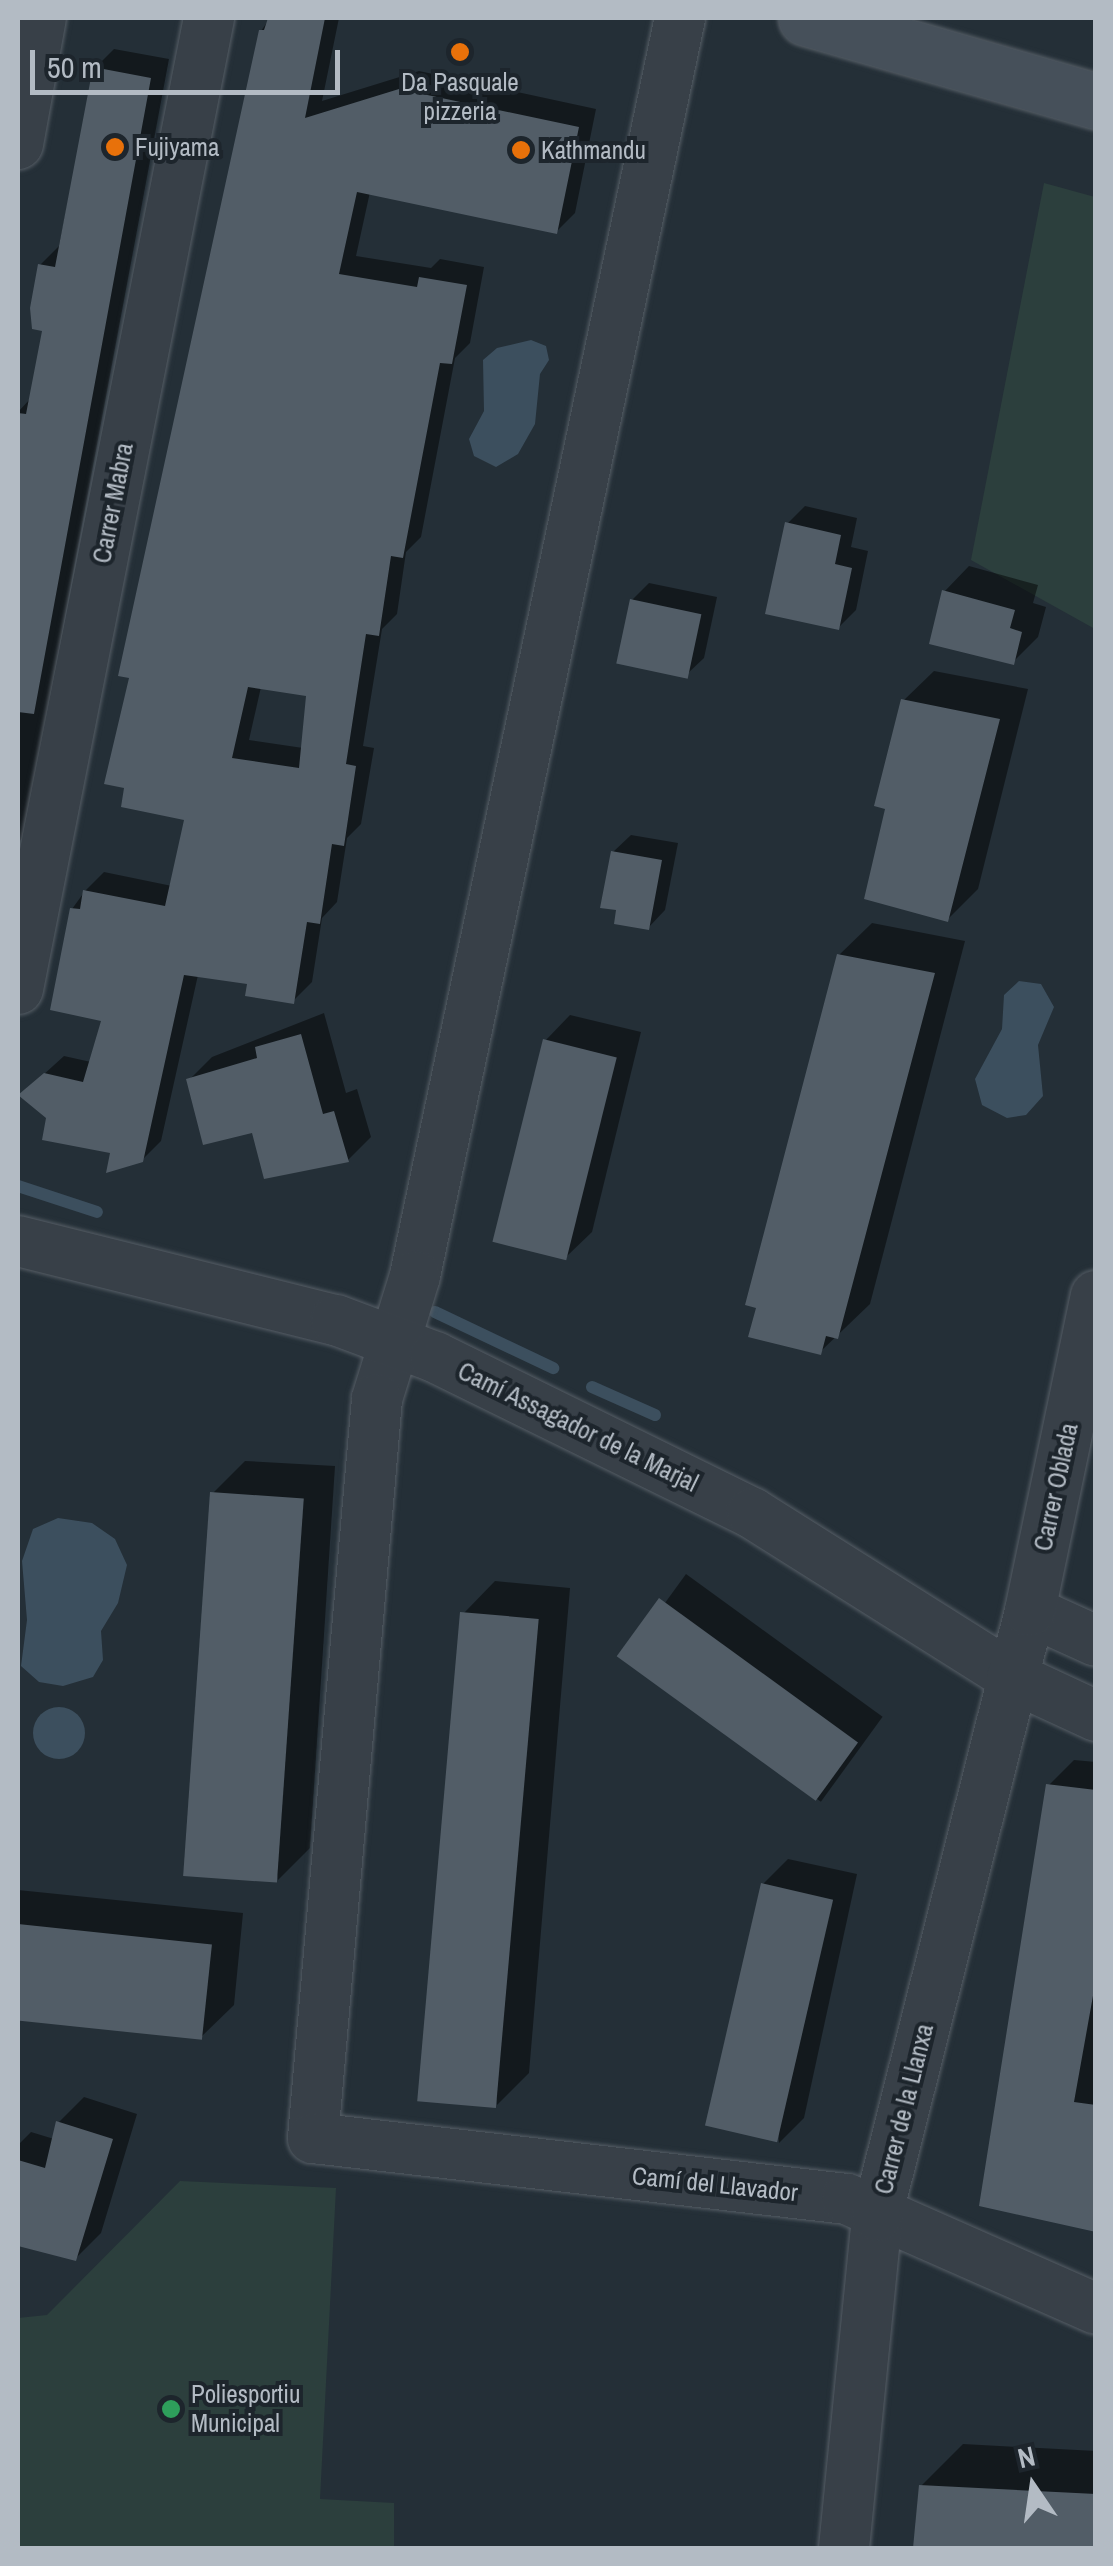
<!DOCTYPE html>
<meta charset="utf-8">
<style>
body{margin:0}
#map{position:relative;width:1113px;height:2566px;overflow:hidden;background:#242f37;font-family:"Archivo Narrow",sans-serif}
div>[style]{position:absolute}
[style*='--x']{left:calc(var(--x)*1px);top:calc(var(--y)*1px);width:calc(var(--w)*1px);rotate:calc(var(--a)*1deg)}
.green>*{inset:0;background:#2c3f3d}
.water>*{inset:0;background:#3c4f5e}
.round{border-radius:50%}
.shadow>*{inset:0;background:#0007;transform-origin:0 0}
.stream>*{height:12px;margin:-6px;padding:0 6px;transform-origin:6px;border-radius:6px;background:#3c4f5e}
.building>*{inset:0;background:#525d67;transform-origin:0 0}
.roads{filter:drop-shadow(0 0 2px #565e66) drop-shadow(0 0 2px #565e66)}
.street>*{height:50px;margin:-25px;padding:0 25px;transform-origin:25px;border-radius:25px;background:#384048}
.secondary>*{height:55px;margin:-27.5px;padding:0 27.5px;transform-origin:27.5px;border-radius:27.5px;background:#46505a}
.dots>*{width:28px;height:28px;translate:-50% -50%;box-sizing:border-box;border:5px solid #1d252c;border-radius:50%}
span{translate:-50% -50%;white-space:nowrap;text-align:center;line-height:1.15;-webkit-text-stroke:8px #1d252c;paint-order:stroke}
.poi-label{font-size:25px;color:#b3bbc4}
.left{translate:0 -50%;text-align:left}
.street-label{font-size:25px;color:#b3bbc4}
.frame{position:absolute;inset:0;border:20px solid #b3bbc4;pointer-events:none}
.north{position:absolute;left:983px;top:2436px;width:100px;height:100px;-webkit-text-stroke:8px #1d252c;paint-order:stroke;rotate:347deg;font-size:28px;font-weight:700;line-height:40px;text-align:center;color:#b3bbc4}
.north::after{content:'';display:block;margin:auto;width:35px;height:45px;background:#b3bbc4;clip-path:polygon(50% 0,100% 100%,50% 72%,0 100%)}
.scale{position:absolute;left:30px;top:50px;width:310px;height:45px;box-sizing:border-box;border:5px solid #b3bbc4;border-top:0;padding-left:12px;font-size:30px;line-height:35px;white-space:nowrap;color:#b3bbc4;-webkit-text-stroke:8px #1d252c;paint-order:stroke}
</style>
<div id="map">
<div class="green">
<div style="clip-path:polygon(1044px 183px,1095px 197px,1095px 629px,971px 560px)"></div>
<div style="clip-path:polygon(180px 2181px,336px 2188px,320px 2499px,394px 2503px,394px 2548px,18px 2548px,18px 2318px,47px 2315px)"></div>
</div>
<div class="water">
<div style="clip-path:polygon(531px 340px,546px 346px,549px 360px,540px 374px,535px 424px,518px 454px,496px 467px,474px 456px,469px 439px,484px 411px,483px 360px,497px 348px)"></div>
<div style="clip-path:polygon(1019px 981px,1041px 984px,1054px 1007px,1038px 1045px,1043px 1096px,1026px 1115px,1007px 1118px,982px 1105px,975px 1079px,1002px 1029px,1004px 995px)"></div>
<div style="clip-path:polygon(58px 1518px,92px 1523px,115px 1539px,127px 1565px,118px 1603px,101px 1631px,103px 1660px,93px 1677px,63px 1686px,39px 1682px,21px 1666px,27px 1620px,22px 1561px,33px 1529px)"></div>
<div class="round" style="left:33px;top:1707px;width:52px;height:52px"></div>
</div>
<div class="shadow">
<div style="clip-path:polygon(evenodd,270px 18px,339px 18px,322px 101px,419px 71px,596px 109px,575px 213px,556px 232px,370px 192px,356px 256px,431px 268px,440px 259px,484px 267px,470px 343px,455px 358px,421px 537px,406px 552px,397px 614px,382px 629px,363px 746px,374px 748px,361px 824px,347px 838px,337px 902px,322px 918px,312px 982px,293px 1001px,250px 982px,198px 975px,161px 1141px,142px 1160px,49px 1117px,21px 1095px,64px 1056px,91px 1062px,104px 1019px,72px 909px,85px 891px,104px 872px,172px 886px,187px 818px,132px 676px,261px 31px,270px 18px,261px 687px,309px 694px,303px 748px,249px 740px,261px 687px)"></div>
<div style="clip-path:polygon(114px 49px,169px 59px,24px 836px,18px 843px,18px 412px,31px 398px,45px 329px,40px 265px,59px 246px,95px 68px)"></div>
<div style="clip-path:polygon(805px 506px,857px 518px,851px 547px,868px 551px,856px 610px,838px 628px,787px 524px)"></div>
<div style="clip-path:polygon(969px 566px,1038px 585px,1033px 603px,1046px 607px,1038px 637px,1013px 662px,944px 592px)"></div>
<div style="clip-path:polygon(649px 583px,717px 597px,704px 658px,686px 675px,632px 600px)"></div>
<div style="clip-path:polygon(934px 671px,1028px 689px,978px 889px,948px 919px,888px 807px,904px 700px)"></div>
<div style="clip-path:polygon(631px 835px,678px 843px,665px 910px,648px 928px,613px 852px)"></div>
<div style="clip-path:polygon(872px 923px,965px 941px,870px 1304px,820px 1352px,839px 955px)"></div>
<div style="clip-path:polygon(324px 1013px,346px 1093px,357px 1089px,371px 1137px,348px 1160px,254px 1130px,189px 1080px,212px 1057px)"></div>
<div style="clip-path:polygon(570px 1015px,641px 1032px,592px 1232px,566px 1257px,545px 1041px)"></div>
<div style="clip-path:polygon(245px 1461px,335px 1466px,310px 1848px,278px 1880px,213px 1493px)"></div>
<div style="left:686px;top:1574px;width:243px;height:105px;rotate:36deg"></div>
<div style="clip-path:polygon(495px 1581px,570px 1588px,529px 2073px,497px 2105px,463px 1614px)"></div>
<div style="clip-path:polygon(1074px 1760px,1096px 1762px,1096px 2228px,981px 2204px,1049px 1785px)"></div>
<div style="clip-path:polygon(788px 1859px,857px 1874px,804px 2118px,779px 2143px,763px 1884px)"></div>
<div style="clip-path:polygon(18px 1890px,243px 1913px,234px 2005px,201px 2037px,18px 2018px)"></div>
<div style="clip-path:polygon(84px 2097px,137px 2114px,101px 2233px,76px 2258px,18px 2244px,18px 2145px,31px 2132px,54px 2139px,59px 2122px)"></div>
<div style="clip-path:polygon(963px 2444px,1096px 2451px,1096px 2548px,916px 2548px,921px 2486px)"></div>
</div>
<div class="stream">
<div style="--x:18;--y:1186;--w:83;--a:18.2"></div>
<div style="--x:435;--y:1312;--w:131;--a:25.4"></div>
<div style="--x:592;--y:1387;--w:69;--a:24"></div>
</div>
<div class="building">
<div style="clip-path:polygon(evenodd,268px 18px,325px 18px,305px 118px,399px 89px,579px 127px,557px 234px,357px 192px,339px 274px,417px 287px,419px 277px,467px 285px,452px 364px,440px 363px,403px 558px,391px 556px,379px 636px,366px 634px,346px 764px,356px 766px,344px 846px,332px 844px,320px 924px,307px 922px,294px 1004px,245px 996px,247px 984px,184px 975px,143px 1162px,106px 1173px,110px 1153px,42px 1140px,46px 1118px,18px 1095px,44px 1073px,83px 1082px,101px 1021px,50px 1010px,70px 908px,80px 909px,83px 890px,165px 906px,184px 820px,121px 807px,124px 788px,104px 784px,129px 678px,118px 676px,259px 30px,264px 30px,268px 18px,248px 687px,306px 696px,299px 768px,232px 758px,248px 687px)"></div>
<div style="clip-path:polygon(93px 67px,151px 78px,34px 714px,18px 712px,18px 413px,26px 414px,42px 331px,32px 329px,30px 308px,38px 264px,55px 267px)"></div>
<div style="clip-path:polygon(785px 522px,841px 535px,835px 564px,852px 568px,839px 630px,765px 614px)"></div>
<div style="clip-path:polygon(942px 590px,1015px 610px,1010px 628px,1022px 632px,1014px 665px,929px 644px)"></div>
<div style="left:630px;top:599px;width:73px;height:66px;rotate:12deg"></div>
<div style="clip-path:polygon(901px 699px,1000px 719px,948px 922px,864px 899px,885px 809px,874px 806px)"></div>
<div style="clip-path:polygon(611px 851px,662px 860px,649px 930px,614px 924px,616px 910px,600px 908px)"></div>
<div style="clip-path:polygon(837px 954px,935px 973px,838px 1339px,826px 1336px,821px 1355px,748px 1337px,756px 1308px,745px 1305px)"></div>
<div style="clip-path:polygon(301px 1034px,323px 1114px,334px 1111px,349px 1162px,264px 1179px,252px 1133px,203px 1145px,186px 1079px,257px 1058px,255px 1047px)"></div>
<div style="left:543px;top:1039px;width:76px;height:209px;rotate:14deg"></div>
<div style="left:210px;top:1492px;width:94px;height:385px;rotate:4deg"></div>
<div style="left:659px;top:1598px;width:246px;height:72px;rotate:36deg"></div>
<div style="left:460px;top:1612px;width:79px;height:491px;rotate:5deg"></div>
<div style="clip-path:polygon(1046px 1784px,1096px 1790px,1096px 1979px,1074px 2102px,1096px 2105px,1096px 2232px,979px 2206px)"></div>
<div style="left:761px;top:1883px;width:74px;height:249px;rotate:13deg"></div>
<div style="left:18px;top:1924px;width:195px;height:96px;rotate:6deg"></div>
<div style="clip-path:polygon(56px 2121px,113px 2139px,76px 2261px,18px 2246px,18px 2160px,45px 2168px)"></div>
<div style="clip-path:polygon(919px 2485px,1096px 2494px,1096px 2548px,913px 2548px)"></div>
</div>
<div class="roads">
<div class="street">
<div style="--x:680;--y:18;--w:1286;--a:101.9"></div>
<div style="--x:415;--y:1276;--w:129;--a:107.2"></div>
<div style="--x:377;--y:1399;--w:742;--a:94.95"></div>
<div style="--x:313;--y:2138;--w:537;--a:6.52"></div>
<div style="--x:847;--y:2199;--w:272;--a:23.8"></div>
<div style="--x:18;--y:144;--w:128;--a:-79.7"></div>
<div style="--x:18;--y:989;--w:990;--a:-78.87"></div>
<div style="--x:18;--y:1241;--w:328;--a:14"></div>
<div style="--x:336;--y:1320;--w:106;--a:20.5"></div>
<div style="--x:435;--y:1357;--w:353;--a:26.2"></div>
<div style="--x:752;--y:1513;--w:307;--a:32.2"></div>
<div style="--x:1012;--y:1677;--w:93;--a:24.9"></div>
<div style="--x:1030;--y:1611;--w:72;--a:24.4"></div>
<div style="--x:844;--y:2548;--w:334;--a:-84.3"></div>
<div style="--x:877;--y:2216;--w:624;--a:-75.81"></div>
<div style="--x:1030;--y:1611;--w:322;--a:-78.2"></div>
</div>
<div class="secondary">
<div style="--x:806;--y:18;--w:302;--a:16"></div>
</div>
</div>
<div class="dots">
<div style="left:460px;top:52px;background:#e8710a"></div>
<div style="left:115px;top:147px;background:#e8710a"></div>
<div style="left:521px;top:150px;background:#e8710a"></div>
<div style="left:171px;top:2409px;background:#2e9e5b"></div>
</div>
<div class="poi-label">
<span style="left:460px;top:97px">Da Pasquale<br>pizzeria</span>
<span class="left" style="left:135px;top:147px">Fujiyama</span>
<span class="left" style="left:541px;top:150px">Kathmandu</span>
<span class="left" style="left:191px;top:2409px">Poliesportiu<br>Municipal</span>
</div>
<div class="street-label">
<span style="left:113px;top:503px;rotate:-79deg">Carrer Mabra</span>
<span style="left:578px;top:1427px;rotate:26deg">Camí Assagador de la Marjal</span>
<span style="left:1056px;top:1487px;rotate:-78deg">Carrer Oblada</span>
<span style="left:904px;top:2109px;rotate:-76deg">Carrer de la Llanxa</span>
<span style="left:715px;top:2184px;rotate:6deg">Camí del Llavador</span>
</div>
<div class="frame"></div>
<div class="north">N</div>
<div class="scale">50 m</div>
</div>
